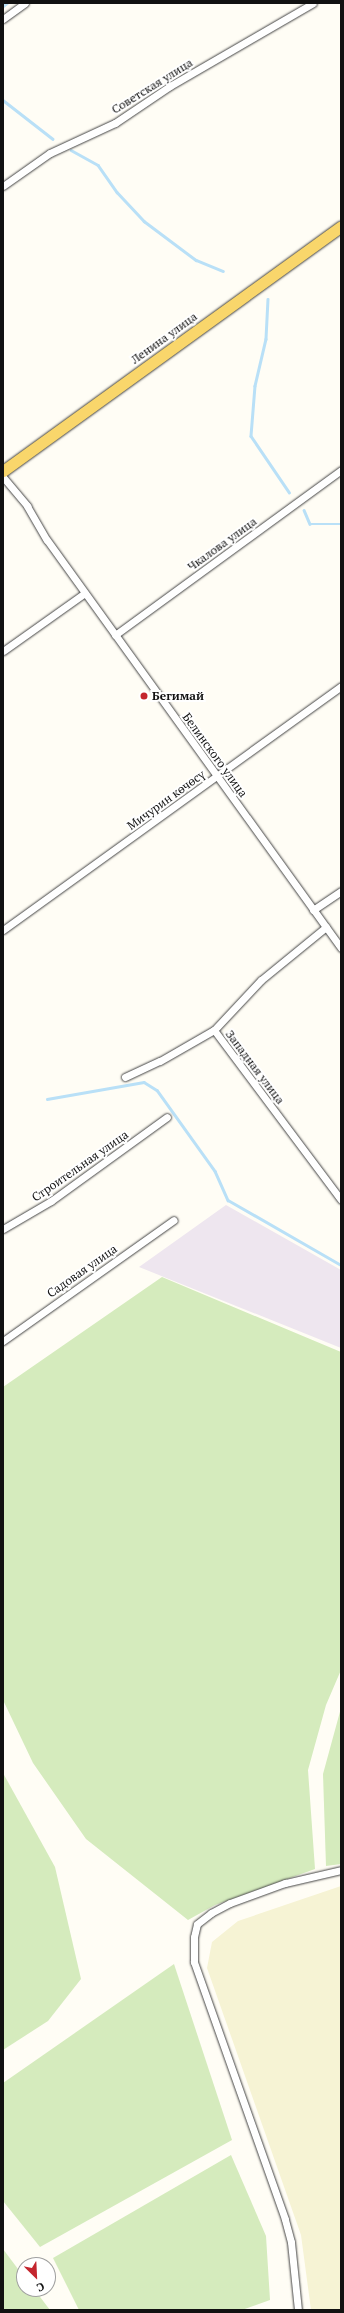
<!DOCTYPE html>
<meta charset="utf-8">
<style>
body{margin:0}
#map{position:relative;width:344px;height:2313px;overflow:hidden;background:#fffdf5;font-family:"PT Serif",serif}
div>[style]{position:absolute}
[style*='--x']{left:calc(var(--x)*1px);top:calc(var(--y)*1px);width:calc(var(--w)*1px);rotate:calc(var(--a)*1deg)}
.industrial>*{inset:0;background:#eee6ef}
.farmland>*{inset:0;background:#f6f3d4}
.green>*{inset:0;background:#d5ebbd}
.stream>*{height:2.5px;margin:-1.25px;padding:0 1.25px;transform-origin:1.25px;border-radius:1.25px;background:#b9e0f7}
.roads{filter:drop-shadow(0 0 1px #444) drop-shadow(0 0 1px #444)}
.street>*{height:7px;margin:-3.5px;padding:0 3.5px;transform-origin:3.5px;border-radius:3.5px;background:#fff}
.primary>*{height:11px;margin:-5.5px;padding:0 5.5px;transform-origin:5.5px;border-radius:5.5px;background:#f9d66b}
.dots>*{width:11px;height:11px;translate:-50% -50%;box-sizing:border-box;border:2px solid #fff;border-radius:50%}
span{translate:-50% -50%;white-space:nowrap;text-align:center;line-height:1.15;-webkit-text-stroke:4px #fff;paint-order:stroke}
.street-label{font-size:12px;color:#111}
.poi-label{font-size:12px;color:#111;font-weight:700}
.left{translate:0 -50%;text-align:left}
.frame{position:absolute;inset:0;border:4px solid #111;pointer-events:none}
.north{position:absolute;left:16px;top:2257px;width:40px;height:40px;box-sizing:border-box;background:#fff;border:1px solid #a0a0a0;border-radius:50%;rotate:156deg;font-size:11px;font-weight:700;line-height:16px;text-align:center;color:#111}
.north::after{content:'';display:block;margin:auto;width:14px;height:18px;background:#c4262e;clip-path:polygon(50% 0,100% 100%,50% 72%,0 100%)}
</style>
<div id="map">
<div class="industrial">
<div style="clip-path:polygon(226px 1205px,341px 1270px,341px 1348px,139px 1267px)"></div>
</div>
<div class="farmland">
<div style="clip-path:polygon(341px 1886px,341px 2310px,311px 2310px,301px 2235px,207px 1968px,212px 1942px,238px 1921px)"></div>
</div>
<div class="green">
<div style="clip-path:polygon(162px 1277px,341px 1352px,341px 1670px,326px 1705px,308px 1770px,315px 1869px,215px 1905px,188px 1920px,86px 1839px,33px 1763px,3px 1700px,3px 1387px)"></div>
<div style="clip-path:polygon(341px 1708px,341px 1864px,326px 1866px,323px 1774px)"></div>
<div style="clip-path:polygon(3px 1773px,55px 1867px,81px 1979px,48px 2021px,3px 2050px)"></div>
<div style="clip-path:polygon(174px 1964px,232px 2140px,40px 2247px,3px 2201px,3px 2083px)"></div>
<div style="clip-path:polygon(231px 2155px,266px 2236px,270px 2300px,242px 2310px,79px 2310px,53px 2258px)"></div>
<div style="clip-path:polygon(3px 2249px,24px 2277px,24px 2289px,34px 2289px,50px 2310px,3px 2310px)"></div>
</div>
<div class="stream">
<div style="--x:3;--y:6;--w:5;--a:-37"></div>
<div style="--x:3;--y:100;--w:63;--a:38"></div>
<div style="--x:71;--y:150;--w:31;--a:29"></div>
<div style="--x:98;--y:165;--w:33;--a:55"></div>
<div style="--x:117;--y:192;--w:40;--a:47"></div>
<div style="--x:144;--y:221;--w:65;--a:36.9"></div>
<div style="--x:196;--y:260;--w:29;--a:22"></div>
<div style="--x:268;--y:299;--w:40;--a:92.9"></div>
<div style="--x:266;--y:339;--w:48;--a:103.2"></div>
<div style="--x:255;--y:386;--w:50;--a:94.6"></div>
<div style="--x:251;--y:436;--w:68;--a:55.8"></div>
<div style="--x:304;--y:510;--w:15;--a:67"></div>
<div style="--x:310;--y:524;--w:31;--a:0"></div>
<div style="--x:47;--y:1099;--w:98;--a:-9.9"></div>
<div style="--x:144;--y:1082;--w:15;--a:32"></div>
<div style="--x:157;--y:1090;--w:100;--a:54.4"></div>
<div style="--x:215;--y:1171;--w:32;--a:66"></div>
<div style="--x:228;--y:1200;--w:130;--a:29.9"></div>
</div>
<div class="roads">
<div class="street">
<div style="--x:3;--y:19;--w:27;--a:-36"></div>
<div style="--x:3;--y:186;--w:57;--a:-35.1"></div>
<div style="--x:50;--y:153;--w:72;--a:-24.8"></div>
<div style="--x:115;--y:123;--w:66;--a:-33.9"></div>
<div style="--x:170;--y:86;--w:165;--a:-30.1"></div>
<div style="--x:3;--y:477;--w:38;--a:50"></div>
<div style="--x:27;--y:506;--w:39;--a:60"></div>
<div style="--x:47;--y:540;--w:503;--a:54.22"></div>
<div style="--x:115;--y:635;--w:280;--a:-36.1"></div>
<div style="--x:3;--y:651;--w:100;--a:-35.3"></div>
<div style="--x:313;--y:910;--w:34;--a:-34"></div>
<div style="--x:326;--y:927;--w:84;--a:140.8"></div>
<div style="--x:261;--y:980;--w:69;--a:133.2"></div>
<div style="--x:214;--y:1030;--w:212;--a:53.2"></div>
<div style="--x:3;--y:930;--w:417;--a:-35.8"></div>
<div style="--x:125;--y:1077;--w:38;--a:-25"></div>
<div style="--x:160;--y:1061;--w:62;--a:-29.9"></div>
<div style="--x:3;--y:1229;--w:56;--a:-30.3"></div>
<div style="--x:51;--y:1201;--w:143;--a:-35.9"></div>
<div style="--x:3;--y:1341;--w:209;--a:-35.3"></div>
<div style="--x:298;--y:2310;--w:68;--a:-95.9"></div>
<div style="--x:291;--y:2242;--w:24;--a:-105"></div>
<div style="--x:285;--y:2219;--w:273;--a:-109.5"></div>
<div style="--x:194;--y:1962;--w:25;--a:-90"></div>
<div style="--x:194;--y:1937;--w:13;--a:-77"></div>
<div style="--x:197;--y:1924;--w:18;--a:-38"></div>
<div style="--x:211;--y:1913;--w:21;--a:-28"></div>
<div style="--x:230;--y:1903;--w:59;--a:-20"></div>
<div style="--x:285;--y:1883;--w:57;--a:-13.1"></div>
</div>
<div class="primary">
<div style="--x:3;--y:471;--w:417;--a:-35.9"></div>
</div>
</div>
<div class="dots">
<div style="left:144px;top:696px;background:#c4262e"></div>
</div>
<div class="street-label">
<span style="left:152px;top:86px;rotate:-32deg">Советская улица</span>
<span style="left:164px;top:338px;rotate:-36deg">Ленина улица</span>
<span style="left:222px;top:544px;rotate:-36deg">Чкалова улица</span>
<span style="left:215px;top:755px;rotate:54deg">Белинского улица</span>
<span style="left:166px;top:800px;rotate:-36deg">Мичурин көчөсү</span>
<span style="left:255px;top:1067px;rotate:53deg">Западная улица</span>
<span style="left:80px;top:1166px;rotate:-35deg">Строительная улица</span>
<span style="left:82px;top:1271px;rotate:-35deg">Садовая улица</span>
</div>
<div class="poi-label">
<span class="left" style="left:152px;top:696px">Бегимай</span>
</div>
<div class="frame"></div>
<div class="north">С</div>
</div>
